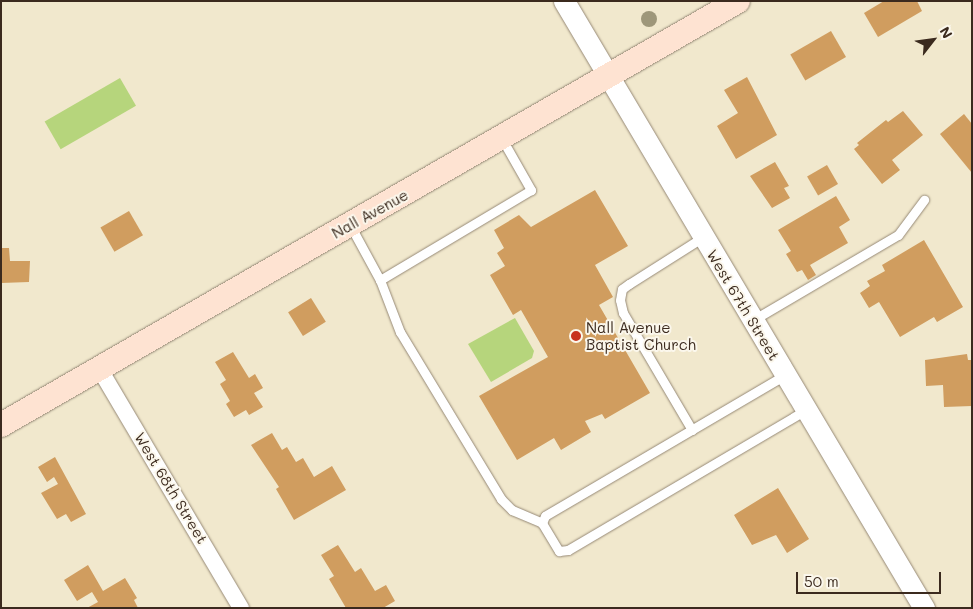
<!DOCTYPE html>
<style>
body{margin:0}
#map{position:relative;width:973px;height:609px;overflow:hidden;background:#f1e8cd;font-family:Mali,sans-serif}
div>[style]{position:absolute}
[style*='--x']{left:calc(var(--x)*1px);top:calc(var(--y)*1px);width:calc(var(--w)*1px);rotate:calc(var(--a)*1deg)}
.green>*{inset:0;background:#b6d57c;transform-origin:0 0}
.building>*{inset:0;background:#d09d5f;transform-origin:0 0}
.roads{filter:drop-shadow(0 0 1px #968976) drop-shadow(0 0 1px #968976)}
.service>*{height:9px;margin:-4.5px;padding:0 4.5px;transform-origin:4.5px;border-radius:4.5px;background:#fff}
.minor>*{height:16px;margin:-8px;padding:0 8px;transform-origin:8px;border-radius:8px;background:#fff}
.tertiary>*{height:21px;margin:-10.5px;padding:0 10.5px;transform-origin:10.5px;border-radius:10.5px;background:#fff}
.secondary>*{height:24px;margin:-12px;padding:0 12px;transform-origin:12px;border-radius:12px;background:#fee3d2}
.trees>*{width:16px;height:16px;margin:-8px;border-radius:50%;background:#9e977a}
.dots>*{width:14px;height:14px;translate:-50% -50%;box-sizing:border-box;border:2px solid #fbf7ec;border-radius:50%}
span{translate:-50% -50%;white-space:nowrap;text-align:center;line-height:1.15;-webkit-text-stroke:4px #fbf7ec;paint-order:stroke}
.street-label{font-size:15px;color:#3b2a1e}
.poi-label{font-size:15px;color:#3b2a1e}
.left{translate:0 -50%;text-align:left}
.frame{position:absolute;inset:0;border:2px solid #3b2a1e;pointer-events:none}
.north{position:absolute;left:908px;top:15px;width:50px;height:50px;-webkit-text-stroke:4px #fbf7ec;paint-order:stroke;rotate:60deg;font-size:14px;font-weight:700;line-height:20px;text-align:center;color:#3b2a1e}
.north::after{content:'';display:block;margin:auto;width:18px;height:22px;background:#3b2a1e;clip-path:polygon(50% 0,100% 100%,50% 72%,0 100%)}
.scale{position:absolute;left:796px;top:572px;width:145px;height:22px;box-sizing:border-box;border:2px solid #3b2a1e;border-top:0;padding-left:6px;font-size:15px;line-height:18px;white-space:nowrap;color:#3b2a1e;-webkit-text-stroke:4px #fbf7ec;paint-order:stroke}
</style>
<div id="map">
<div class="green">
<div style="left:120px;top:78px;width:32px;height:87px;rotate:60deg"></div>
<div style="clip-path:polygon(515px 318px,534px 351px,532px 358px,491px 382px,468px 344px)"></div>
</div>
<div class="building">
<div style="clip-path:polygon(884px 1px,917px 1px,922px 11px,878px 37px,864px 13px)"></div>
<div style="left:831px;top:31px;width:30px;height:47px;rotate:60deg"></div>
<div style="clip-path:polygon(747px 77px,777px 135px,736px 159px,717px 126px,738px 113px,724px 90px)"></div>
<div style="clip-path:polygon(903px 111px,923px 135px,892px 160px,900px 170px,882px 184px,854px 149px,859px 145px,857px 143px,886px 120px,888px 122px)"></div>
<div style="clip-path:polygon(964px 114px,972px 124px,972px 173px,940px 134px)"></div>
<div style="clip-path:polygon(775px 162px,789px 186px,784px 188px,790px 198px,772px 208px,750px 176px)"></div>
<div style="left:827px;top:165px;width:22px;height:23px;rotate:60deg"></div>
<div style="clip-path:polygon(595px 190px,628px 246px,595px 265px,613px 297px,599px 305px,650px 393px,605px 419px,602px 414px,585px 421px,591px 432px,561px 450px,554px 438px,517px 460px,479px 396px,548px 357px,521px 310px,513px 315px,490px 275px,505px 266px,497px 253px,504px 248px,494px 230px,519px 215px,531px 227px)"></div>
<div style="clip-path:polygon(836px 196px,850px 220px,839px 227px,848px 243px,810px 265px,816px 275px,808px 280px,802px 270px,797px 272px,786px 254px,791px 251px,778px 230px)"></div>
<div style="left:129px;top:211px;width:28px;height:33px;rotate:60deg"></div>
<div style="clip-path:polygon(924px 240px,963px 307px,937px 322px,934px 317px,900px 337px,879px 302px,869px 308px,860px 293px,870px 286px,867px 281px,885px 271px,882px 265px)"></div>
<div style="clip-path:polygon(1px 248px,9px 248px,10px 261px,30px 261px,29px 282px,1px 283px)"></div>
<div style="left:311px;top:298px;width:28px;height:27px;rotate:58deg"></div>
<div style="clip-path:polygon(233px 352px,249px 378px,255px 374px,263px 388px,254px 393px,263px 407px,249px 415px,246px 410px,234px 417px,226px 404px,230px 401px,220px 384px,226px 380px,215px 362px)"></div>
<div style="clip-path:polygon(967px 354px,968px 360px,972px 360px,972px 406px,944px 407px,943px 385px,926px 386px,925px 360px)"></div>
<div style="clip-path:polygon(272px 433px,282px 450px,287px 447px,296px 462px,303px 458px,314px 477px,332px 466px,346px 490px,294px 520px,276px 489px,279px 487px,251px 445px)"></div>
<div style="clip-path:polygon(55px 457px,86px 514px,71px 522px,66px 514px,57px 519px,41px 493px,58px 484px,54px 477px,47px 482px,38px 467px)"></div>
<div style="clip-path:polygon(778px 488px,809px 539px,787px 553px,776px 535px,752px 545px,734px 515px)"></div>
<div style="clip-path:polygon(338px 545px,355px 572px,361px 568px,375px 591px,386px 585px,395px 601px,383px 608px,346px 608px,329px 579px,334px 576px,321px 555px)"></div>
<div style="clip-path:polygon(88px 565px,103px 591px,125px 578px,137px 598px,134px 600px,138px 608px,87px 608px,98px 602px,92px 592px,77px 601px,64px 580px)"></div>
</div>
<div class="roads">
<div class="service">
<div style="--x:502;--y:139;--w:59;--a:60.4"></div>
<div style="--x:531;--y:190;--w:176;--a:149.2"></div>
<div style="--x:380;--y:280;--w:56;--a:69"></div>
<div style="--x:400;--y:332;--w:195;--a:58.8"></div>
<div style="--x:501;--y:499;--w:16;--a:45"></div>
<div style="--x:512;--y:510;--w:33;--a:23"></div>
<div style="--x:350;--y:225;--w:63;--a:61.4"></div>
<div style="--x:753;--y:320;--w:168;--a:-30.4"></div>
<div style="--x:898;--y:235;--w:44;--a:-53.4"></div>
<div style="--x:785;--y:375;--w:278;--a:149.6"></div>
<div style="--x:545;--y:516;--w:8;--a:113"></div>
<div style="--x:542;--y:523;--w:33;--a:59"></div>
<div style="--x:559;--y:551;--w:9;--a:-6"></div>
<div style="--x:568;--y:550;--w:276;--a:-30.5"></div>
<div style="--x:692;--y:430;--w:136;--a:-120.5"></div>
<div style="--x:623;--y:313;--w:13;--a:-103"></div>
<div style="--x:620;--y:300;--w:11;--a:-80"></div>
<div style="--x:622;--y:289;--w:9;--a:-36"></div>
<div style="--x:629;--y:284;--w:88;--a:-32.4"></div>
</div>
<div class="minor">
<div style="--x:99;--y:368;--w:279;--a:59.4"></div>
</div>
<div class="tertiary">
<div style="--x:564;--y:1;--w:706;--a:59.33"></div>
</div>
<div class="secondary">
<div style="--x:1;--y:425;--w:850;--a:-29.91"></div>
</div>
</div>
<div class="trees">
<div style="left:649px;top:19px"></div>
</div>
<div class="dots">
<div style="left:576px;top:336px;background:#c8321e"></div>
</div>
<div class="street-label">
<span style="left:370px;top:214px;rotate:-29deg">Nall Avenue</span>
<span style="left:743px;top:305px;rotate:59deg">West 67th Street</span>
<span style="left:171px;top:488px;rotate:59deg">West 68th Street</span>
</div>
<div class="poi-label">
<span class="left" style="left:586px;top:336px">Nall Avenue<br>Baptist Church</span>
</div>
<div class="frame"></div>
<div class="north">N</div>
<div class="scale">50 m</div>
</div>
